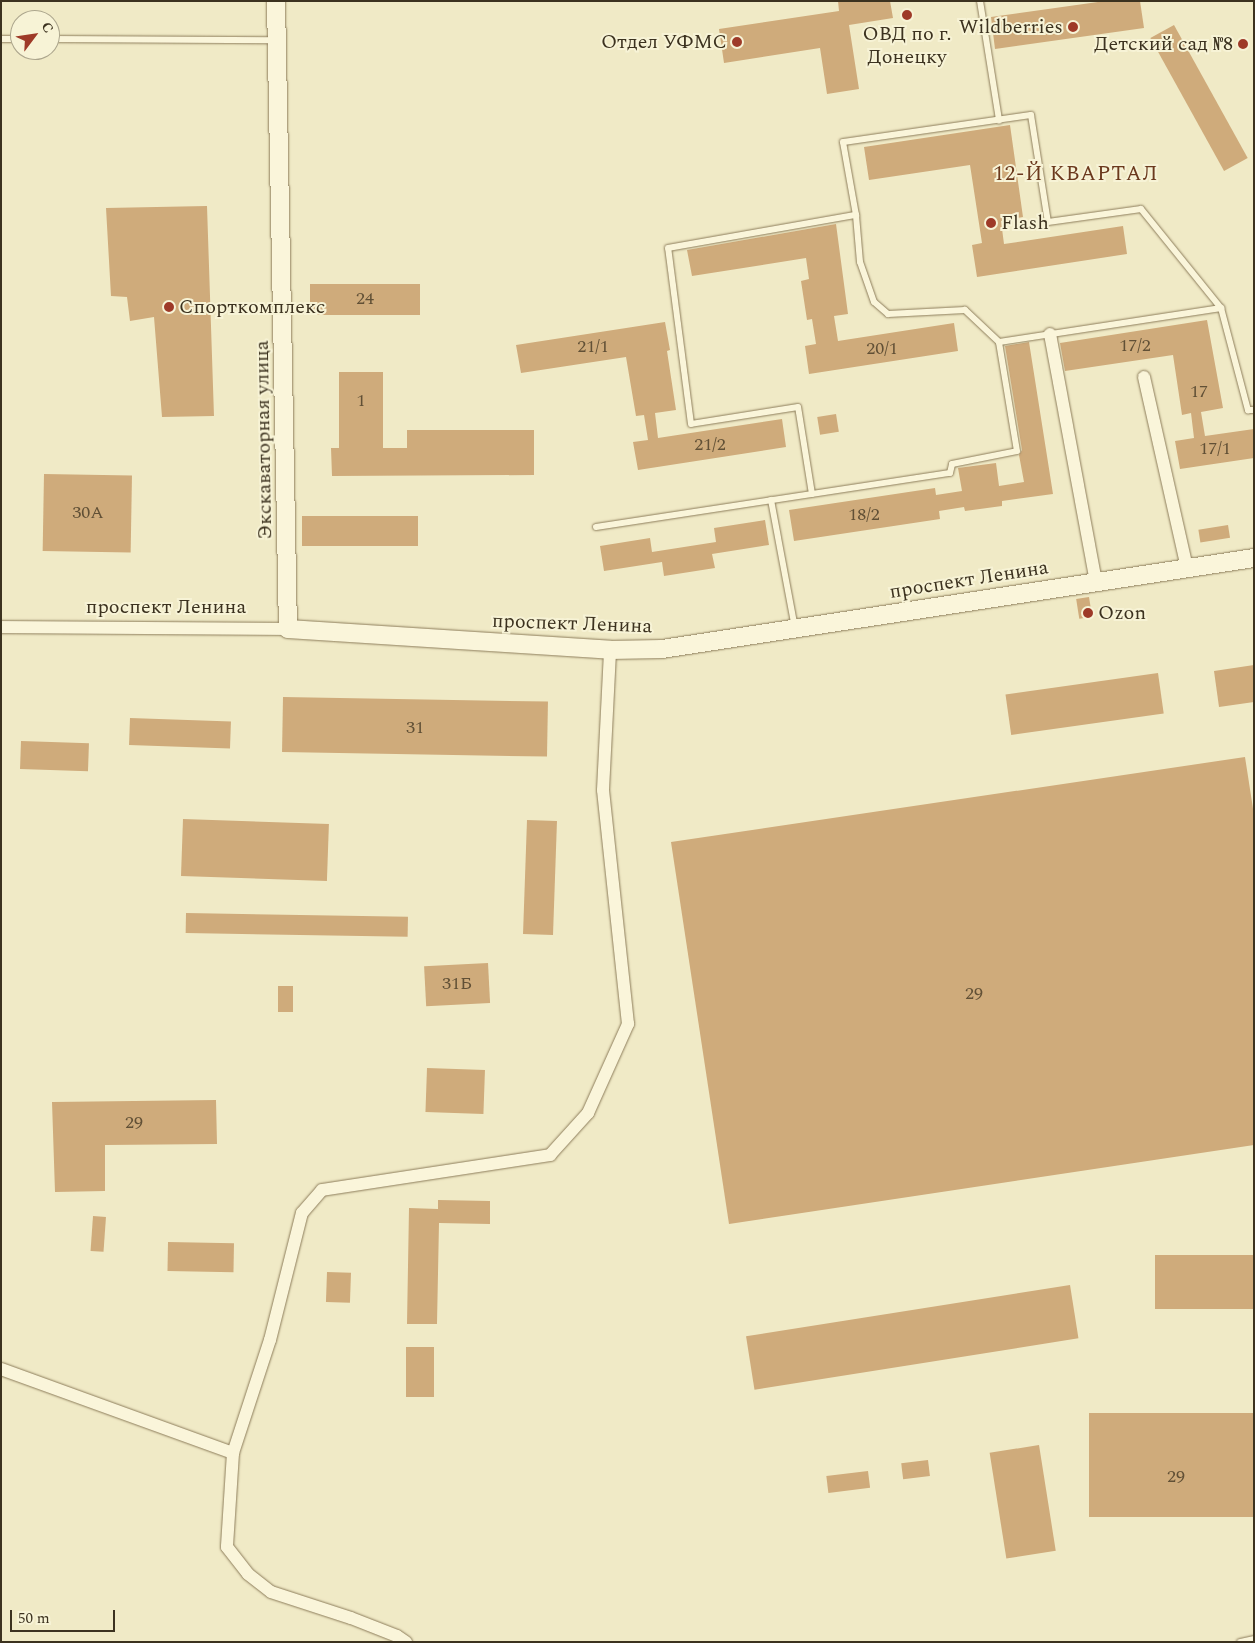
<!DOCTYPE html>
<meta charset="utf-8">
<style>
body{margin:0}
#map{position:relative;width:1255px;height:1643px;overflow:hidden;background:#f0eac6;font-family:Spectral,serif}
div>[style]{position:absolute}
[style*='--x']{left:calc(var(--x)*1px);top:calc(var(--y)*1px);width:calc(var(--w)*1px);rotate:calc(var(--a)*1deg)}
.building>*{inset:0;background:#cfab7b;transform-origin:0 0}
.roads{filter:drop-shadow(0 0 1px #8d7d5b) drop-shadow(0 0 1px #8d7d5b)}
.lane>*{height:6px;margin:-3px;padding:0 3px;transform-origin:3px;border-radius:3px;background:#faf5da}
.street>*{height:12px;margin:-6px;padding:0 6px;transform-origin:6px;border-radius:6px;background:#faf5da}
.secondary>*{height:18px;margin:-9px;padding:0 9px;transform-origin:9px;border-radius:9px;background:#faf5da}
.dots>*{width:14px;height:14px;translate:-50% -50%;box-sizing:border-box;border:2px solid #f7f3d6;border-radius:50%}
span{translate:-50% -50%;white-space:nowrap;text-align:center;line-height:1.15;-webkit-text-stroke:4px #f7f3d6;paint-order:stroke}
.number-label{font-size:18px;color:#615036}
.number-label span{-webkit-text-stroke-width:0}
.poi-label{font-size:20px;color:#3c321f}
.right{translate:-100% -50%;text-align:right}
.left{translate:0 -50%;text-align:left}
.street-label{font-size:20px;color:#3c321f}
.neighbourhood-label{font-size:21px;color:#6b391d;letter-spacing:1px}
.frame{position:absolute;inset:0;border:2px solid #3c321f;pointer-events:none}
.north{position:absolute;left:10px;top:10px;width:50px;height:50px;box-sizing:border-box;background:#f7f3d6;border:1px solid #aca68d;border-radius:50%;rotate:59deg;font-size:14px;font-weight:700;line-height:20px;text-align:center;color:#3c321f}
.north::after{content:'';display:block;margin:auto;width:18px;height:22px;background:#9e3a28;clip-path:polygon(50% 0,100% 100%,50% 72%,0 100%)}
.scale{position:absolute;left:10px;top:1610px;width:105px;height:22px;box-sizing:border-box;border:2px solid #3c321f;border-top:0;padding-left:6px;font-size:15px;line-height:18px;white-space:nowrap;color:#3c321f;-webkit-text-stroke:4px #f7f3d6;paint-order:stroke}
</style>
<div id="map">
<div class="building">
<div style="clip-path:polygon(838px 1px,890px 1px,893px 18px,849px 25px,859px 89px,827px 94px,820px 48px,724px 63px,719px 29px,839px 11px)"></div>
<div style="clip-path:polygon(1105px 1px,1140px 1px,1144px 28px,995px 49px,991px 17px)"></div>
<div style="left:1174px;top:25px;width:152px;height:27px;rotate:61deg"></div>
<div style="clip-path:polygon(1010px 125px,1023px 217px,1001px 221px,1004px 244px,1123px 226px,1127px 254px,977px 277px,972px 245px,982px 243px,970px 165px,869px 180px,864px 147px)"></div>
<div style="clip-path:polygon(207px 206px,214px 416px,162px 417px,154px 317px,130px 321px,127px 297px,111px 296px,106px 208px)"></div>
<div style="clip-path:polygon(836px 224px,848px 314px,834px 316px,838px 341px,954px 323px,958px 351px,809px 374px,805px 346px,816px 344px,812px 319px,807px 320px,801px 281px,809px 279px,806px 258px,692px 276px,687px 250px)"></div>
<div style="left:310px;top:284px;width:110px;height:31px"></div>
<div style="clip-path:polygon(1207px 320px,1223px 408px,1201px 412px,1205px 436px,1254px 429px,1254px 458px,1180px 469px,1175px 441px,1194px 438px,1191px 413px,1182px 415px,1173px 355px,1065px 371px,1060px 343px)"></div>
<div style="clip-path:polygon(665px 322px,670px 350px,667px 351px,676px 410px,655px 413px,658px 438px,782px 419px,786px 447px,638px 470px,633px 442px,648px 440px,644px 415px,636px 416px,626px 357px,521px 373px,516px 345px)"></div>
<div style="clip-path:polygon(1029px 342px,1053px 494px,1002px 501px,1002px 506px,965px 511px,964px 507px,939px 511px,940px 519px,794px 541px,789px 510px,935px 488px,936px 495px,962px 491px,958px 468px,996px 463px,999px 486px,1024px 482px,1019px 455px,1022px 450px,1005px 346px)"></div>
<div style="clip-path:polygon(339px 372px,383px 372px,383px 448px,407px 448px,407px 430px,534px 430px,534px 475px,332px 476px,331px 448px,339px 448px)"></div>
<div style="left:836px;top:414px;width:18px;height:19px;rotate:81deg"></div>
<div style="left:44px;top:474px;width:88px;height:77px;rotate:1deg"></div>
<div style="left:302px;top:516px;width:116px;height:30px"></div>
<div style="clip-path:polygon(765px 520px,769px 545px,712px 554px,715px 568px,664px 576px,662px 562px,604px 571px,600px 546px,650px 538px,652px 552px,716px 542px,714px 528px)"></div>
<div style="left:1228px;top:525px;width:13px;height:30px;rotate:81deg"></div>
<div style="left:1089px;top:597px;width:20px;height:13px;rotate:81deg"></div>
<div style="clip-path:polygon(1254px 665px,1254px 702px,1219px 707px,1214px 671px)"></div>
<div style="left:1158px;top:673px;width:41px;height:154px;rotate:82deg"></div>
<div style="left:283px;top:697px;width:265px;height:55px;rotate:1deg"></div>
<div style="left:130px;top:718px;width:101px;height:27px;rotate:2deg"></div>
<div style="left:21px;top:741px;width:68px;height:28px;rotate:2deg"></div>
<div style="clip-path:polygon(1245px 757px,1254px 815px,1254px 1145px,729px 1224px,671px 842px)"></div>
<div style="left:183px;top:819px;width:146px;height:57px;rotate:2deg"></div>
<div style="left:527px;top:820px;width:30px;height:114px;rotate:2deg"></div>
<div style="left:186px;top:913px;width:222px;height:20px;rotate:1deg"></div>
<div style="left:488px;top:963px;width:40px;height:64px;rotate:87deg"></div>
<div style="left:278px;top:986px;width:15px;height:26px"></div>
<div style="left:427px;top:1068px;width:58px;height:44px;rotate:2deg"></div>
<div style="clip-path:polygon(216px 1100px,217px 1144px,105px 1145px,105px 1191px,55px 1192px,52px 1102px)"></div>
<div style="clip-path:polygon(438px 1200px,490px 1201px,490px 1224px,439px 1223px,437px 1324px,407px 1324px,409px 1208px,438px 1209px)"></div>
<div style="left:93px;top:1216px;width:13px;height:35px;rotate:4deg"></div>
<div style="left:168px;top:1242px;width:66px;height:29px;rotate:1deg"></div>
<div style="left:1254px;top:1255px;width:54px;height:99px;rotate:90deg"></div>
<div style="left:327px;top:1272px;width:24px;height:30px;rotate:2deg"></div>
<div style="left:1070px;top:1285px;width:54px;height:328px;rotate:81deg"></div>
<div style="left:406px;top:1347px;width:28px;height:50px"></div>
<div style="left:1254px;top:1413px;width:104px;height:165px;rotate:90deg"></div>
<div style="left:1039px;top:1445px;width:107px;height:50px;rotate:81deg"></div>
<div style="left:928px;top:1460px;width:16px;height:27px;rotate:83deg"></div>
<div style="left:868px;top:1471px;width:17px;height:42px;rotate:83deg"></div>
</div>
<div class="roads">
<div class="lane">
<div style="--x:980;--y:1;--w:121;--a:80.9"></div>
<div style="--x:1;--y:39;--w:19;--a:0"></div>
<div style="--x:50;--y:39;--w:226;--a:0.3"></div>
<div style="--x:999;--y:342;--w:225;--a:-8.7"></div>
<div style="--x:812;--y:494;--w:88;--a:-99.1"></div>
<div style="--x:798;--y:407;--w:108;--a:171"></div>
<div style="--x:691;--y:424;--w:177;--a:-97.4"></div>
<div style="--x:668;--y:248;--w:191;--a:-10"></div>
<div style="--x:856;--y:215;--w:74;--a:-100.1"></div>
<div style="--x:843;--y:142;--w:190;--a:-8.2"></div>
<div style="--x:1031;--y:115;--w:108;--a:81"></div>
<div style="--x:1048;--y:222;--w:94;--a:-8"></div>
<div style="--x:1141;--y:209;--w:127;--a:51.1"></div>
<div style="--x:1221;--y:308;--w:106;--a:75.2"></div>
<div style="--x:1248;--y:410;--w:6;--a:0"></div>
<div style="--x:771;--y:500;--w:130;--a:79.4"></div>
<div style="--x:596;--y:527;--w:358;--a:-8.7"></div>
<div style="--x:950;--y:473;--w:9;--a:-77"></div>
<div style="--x:952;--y:464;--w:66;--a:-11.3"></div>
<div style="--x:1017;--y:451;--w:110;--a:-99.4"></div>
<div style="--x:999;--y:342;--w:47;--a:-136.7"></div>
<div style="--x:965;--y:310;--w:77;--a:177"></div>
<div style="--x:888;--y:314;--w:18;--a:-139"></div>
<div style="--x:874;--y:302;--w:42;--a:-109.3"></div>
<div style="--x:860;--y:262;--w:47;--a:-94.9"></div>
<div style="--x:1240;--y:1642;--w:14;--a:-12"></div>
</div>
<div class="street">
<div style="--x:1050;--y:334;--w:252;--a:79.5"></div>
<div style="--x:1144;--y:377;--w:196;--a:77.3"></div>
<div style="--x:1;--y:627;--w:287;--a:0.4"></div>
<div style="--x:1;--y:1369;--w:247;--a:19.9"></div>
<div style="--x:233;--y:1453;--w:119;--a:-71.9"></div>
<div style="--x:270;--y:1340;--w:131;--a:-75.9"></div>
<div style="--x:302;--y:1213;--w:30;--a:-49"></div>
<div style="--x:322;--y:1190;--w:231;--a:-8.7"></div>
<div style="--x:550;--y:1155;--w:57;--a:-47.9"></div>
<div style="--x:588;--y:1113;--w:98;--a:-65.8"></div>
<div style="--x:628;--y:1024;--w:235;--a:-96.1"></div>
<div style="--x:603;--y:790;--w:140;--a:-87.1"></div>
<div style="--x:233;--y:1453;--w:94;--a:93.7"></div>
<div style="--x:227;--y:1547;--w:34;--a:52"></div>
<div style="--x:248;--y:1574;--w:29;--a:38"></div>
<div style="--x:271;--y:1592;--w:84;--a:18"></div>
<div style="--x:351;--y:1618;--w:49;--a:21.4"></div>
<div style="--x:397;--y:1636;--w:11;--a:34"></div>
</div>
<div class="secondary">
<div style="--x:276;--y:1;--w:628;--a:88.91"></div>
<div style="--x:288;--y:629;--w:323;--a:3.7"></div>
<div style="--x:610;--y:650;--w:52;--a:-1.1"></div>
<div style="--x:662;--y:649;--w:599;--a:-8.74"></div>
</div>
</div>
<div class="dots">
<div style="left:907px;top:15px;background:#9e3a28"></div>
<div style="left:1073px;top:27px;background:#9e3a28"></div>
<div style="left:737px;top:42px;background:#9e3a28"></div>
<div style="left:1243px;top:44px;background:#9e3a28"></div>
<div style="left:991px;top:223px;background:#9e3a28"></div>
<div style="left:169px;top:307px;background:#9e3a28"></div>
<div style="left:1088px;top:613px;background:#9e3a28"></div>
</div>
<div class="number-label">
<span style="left:365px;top:299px">24</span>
<span style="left:1135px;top:346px">17/2</span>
<span style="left:593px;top:347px">21/1</span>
<span style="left:882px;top:349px">20/1</span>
<span style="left:1199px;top:392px">17</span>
<span style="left:361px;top:401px">1</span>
<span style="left:710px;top:445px">21/2</span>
<span style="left:1215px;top:449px">17/1</span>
<span style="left:88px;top:513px">30А</span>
<span style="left:864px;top:515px">18/2</span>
<span style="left:415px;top:728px">31</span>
<span style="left:457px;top:984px">31Б</span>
<span style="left:974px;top:994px">29</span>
<span style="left:134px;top:1123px">29</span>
<span style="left:1176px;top:1477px">29</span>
</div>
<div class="poi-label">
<span class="right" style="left:1063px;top:27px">Wildberries</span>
<span style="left:907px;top:46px">ОВД по г.<br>Донецку</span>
<span class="right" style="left:727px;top:42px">Отдел УФМС</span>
<span class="right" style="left:1233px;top:44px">Детский сад №8</span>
<span class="left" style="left:1001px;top:223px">Flash</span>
<span class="left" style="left:179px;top:307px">Спорткомплекс</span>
<span class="left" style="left:1098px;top:613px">Ozon</span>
</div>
<div class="street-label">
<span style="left:264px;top:440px;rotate:-91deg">Экскаваторная улица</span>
<span style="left:969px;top:580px;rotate:-9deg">проспект Ленина</span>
<span style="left:166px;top:607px">проспект Ленина</span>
<span style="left:572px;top:624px;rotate:2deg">проспект Ленина</span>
</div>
<div class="neighbourhood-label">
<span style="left:1076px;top:174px">12-Й КВАРТАЛ</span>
</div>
<div class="frame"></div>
<div class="north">С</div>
<div class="scale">50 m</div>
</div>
